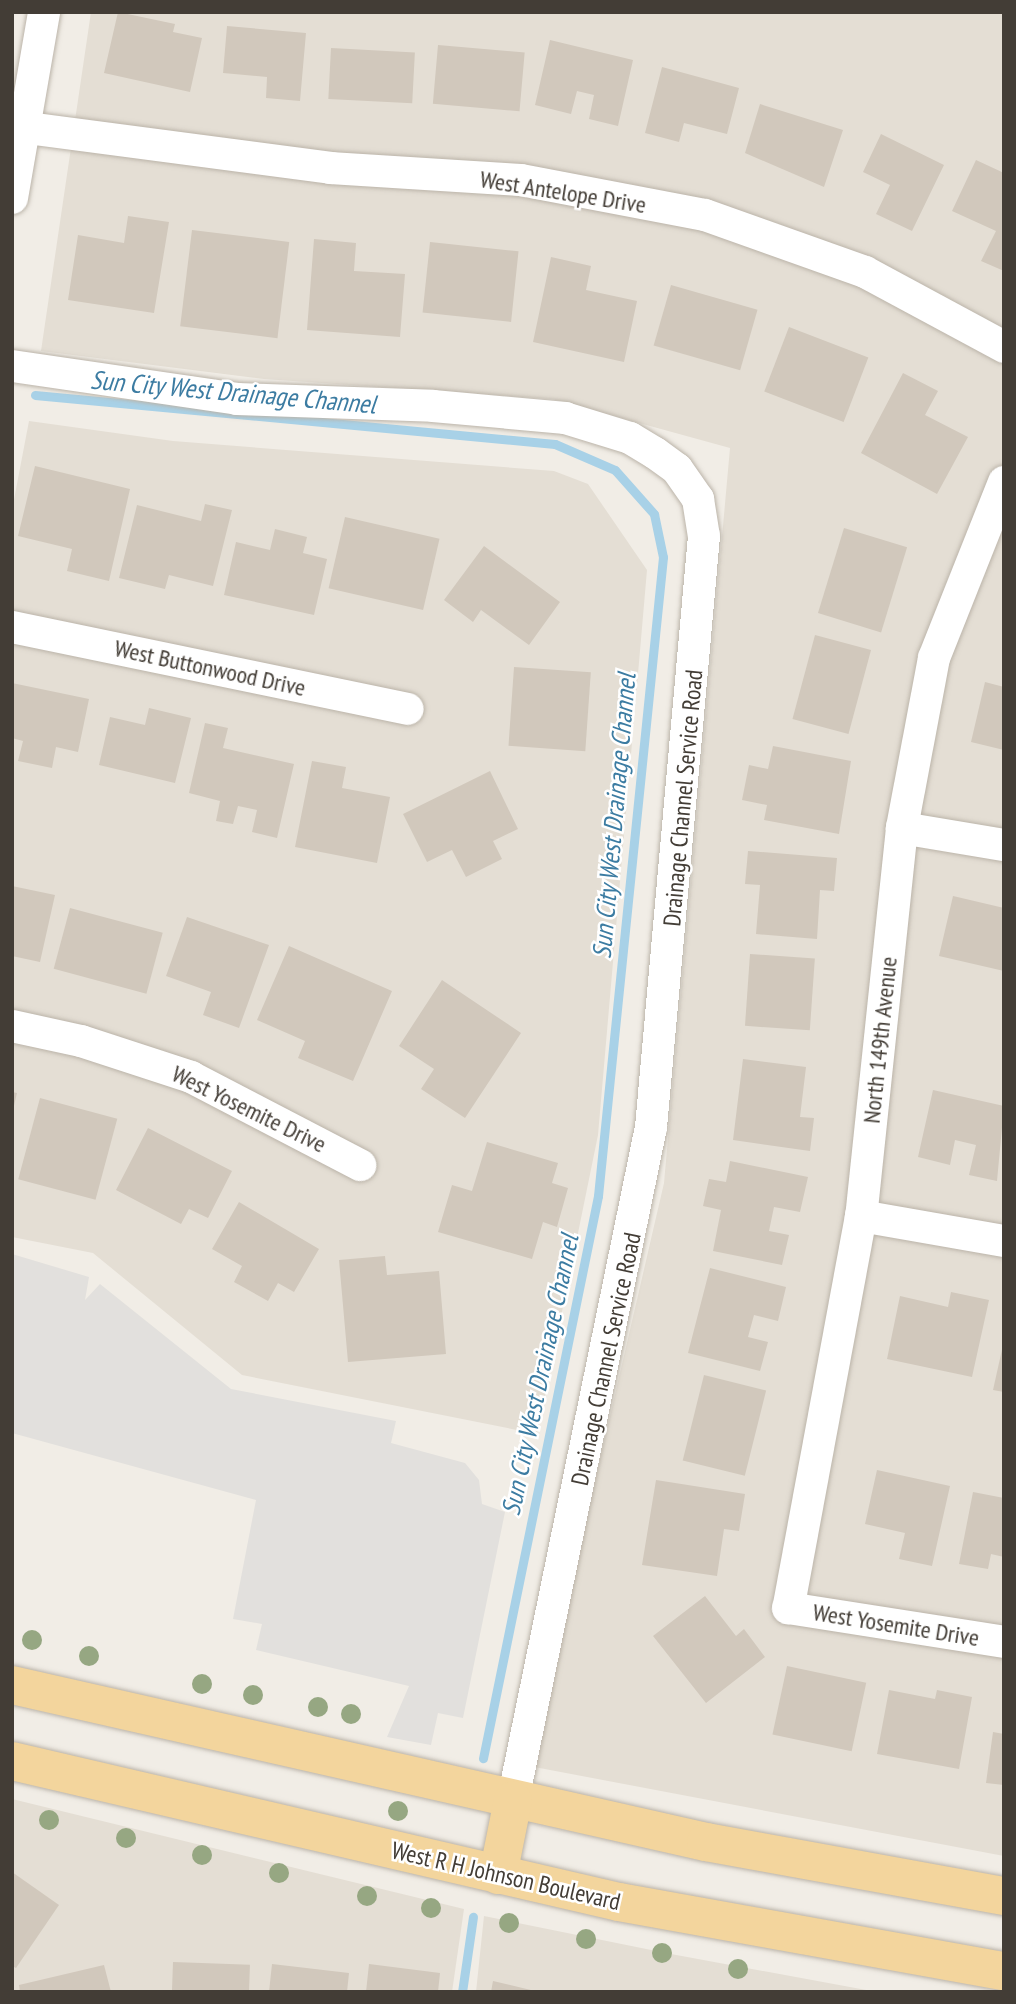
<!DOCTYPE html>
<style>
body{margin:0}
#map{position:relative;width:1016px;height:2004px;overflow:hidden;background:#f1ede6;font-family:"PT Sans Narrow",sans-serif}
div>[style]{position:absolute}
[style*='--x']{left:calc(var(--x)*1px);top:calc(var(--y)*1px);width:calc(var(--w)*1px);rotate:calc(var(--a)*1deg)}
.residential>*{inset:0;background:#e4ded4}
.parking>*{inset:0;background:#e2e0dd}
.stream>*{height:9px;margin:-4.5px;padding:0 4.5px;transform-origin:4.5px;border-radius:4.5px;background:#a8d1e7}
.building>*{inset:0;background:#d1c8bc;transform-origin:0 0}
.roads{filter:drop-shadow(0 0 2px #bbb4a9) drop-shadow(0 0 2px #bbb4a9)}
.minor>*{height:32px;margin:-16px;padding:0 16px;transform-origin:16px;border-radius:16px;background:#fff}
.major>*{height:38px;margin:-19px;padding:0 19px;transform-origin:19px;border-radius:19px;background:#f3d59d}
.trees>*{width:20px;height:20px;margin:-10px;border-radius:50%;background:#96a782}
span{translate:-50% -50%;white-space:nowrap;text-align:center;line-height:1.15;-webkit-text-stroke:5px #fff;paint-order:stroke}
.street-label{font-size:24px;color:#433d36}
.water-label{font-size:26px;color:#3c7ca2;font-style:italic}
.frame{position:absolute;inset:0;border:14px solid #433d36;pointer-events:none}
</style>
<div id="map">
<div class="residential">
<div style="clip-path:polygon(91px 12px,1004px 12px,1004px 1856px,529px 1766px,664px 1183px,730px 448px,552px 399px,264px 379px,41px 351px)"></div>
<div style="clip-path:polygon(29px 421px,173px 441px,554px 471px,588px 484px,647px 570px,598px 1135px,537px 1434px,242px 1375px,93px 1253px,12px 1237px,12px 510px)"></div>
<div style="clip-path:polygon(12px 1799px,464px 1909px,452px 1992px,12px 1992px)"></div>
<div style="clip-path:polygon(484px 1916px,671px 1954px,877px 1992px,476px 1992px)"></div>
</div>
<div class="parking">
<div style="clip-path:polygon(12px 1254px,89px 1277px,85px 1300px,100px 1284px,231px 1389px,396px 1421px,391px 1443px,465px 1463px,479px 1480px,482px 1504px,505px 1512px,463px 1718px,438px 1713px,431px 1745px,387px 1737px,409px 1686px,256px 1650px,262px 1624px,233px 1619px,256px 1500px,12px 1433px)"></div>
</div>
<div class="stream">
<div style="--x:35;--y:395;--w:522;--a:5.38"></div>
<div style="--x:555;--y:444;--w:65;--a:23.4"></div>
<div style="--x:615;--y:470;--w:59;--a:48.4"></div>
<div style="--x:654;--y:514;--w:44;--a:78.2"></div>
<div style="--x:663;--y:557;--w:642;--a:95.81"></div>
<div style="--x:598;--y:1196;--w:574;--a:101.56"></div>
<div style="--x:462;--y:1992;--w:76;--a:-81.7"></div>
</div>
<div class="building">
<div style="clip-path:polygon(118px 12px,175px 24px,173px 32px,202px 38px,190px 92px,104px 73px)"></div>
<div style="clip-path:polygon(227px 26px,306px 33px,300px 101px,266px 98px,267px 77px,223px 73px)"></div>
<div style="clip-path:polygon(550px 40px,633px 60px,618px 126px,589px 119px,594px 95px,577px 91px,571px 114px,535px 105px)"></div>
<div style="left:438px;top:45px;width:87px;height:59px;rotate:5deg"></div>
<div style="left:331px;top:48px;width:84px;height:51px;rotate:3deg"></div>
<div style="clip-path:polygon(662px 67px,739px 88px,727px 134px,684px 123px,679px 142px,645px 133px)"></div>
<div style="clip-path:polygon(760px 104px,843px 130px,824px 187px,745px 153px)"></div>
<div style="clip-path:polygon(881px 134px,944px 165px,912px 231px,876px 214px,890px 185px,863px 172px)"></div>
<div style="clip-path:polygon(976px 160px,1004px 173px,1004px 271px,981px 261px,996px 231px,952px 211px)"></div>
<div style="clip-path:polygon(128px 216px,169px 222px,154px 313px,68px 300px,78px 235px,124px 243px)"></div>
<div style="left:192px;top:230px;width:98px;height:97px;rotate:7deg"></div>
<div style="clip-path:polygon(314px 239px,356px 243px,354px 271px,405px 274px,400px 337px,307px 330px)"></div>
<div style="left:430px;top:242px;width:89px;height:71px;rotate:6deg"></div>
<div style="clip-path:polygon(551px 257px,591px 266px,586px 290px,637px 301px,624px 362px,533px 342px)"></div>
<div style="left:671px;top:285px;width:90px;height:63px;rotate:16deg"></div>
<div style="left:789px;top:327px;width:85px;height:69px;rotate:21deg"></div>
<div style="clip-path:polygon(903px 373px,938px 391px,925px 415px,968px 437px,937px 494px,861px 453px)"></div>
<div style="clip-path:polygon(35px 466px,130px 489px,109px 581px,67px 571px,72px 549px,18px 536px)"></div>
<div style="clip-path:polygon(205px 504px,232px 510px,213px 586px,169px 575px,165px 589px,119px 578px,137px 505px,201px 521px)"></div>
<div style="left:345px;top:517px;width:97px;height:73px;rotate:13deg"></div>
<div style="left:844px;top:528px;width:66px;height:89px;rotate:17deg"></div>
<div style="clip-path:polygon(275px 529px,307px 537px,303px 553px,327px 559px,314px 615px,224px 595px,236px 542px,270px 550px)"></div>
<div style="clip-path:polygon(484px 546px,560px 602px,529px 645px,481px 610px,473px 622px,444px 600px)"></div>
<div style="left:815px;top:635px;width:58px;height:87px;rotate:15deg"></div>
<div style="left:514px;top:667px;width:77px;height:79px;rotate:4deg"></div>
<div style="clip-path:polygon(985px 682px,1004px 687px,1004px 750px,971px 742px)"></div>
<div style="clip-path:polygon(12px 683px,89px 699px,78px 752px,56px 747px,52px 768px,18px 761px,23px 741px,12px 738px)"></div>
<div style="clip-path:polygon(149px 708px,191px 718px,175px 783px,99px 765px,110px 717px,145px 725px)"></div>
<div style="clip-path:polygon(205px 723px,228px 728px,223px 748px,294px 764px,277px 838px,252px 832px,257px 810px,238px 806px,233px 824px,216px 821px,220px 801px,189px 793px)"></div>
<div style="clip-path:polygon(773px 746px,851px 761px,839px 834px,764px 820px,767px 805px,742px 800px,749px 765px,768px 769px)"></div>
<div style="clip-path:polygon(312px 761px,346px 767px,342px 788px,390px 797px,377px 863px,295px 847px)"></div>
<div style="clip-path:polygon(490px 771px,518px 829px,493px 841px,502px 859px,466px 877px,452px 850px,427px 862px,403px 814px)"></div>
<div style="clip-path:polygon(748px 851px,837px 858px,834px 891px,820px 890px,817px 939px,756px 934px,760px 885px,745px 884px)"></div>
<div style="clip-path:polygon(12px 886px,55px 895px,40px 962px,12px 956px)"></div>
<div style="clip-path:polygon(953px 896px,1004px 908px,1004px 971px,939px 956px)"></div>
<div style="left:70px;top:908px;width:96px;height:63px;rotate:15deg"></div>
<div style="clip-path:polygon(187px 917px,269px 945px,239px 1028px,203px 1015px,211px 992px,166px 976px)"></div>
<div style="clip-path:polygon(289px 946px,392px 991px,353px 1081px,298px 1058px,305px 1041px,257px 1020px)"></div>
<div style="left:750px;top:954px;width:65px;height:72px;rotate:4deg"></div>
<div style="clip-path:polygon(442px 980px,521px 1033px,465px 1118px,421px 1089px,434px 1069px,399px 1046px)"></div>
<div style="clip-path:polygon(743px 1059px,806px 1067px,800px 1117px,814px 1118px,810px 1151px,733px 1140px)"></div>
<div style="clip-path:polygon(933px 1090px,1004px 1106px,997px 1181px,969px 1175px,976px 1145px,955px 1140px,950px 1165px,918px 1157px)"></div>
<div style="clip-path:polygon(12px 1092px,17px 1093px,13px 1110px,12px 1109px)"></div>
<div style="left:40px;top:1098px;width:80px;height:84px;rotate:15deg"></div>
<div style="clip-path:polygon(148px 1128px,232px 1171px,208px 1218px,189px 1209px,181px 1224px,116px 1190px)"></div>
<div style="clip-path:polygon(487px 1142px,558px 1163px,552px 1183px,568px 1188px,557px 1227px,543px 1222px,532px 1259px,438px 1232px,452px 1185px,472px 1191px)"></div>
<div style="clip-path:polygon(730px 1161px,808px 1177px,800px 1212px,774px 1207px,769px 1231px,789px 1235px,782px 1265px,713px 1251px,721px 1210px,703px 1206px,709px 1179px,726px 1182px)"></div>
<div style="clip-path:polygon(239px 1202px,319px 1249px,294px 1292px,278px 1283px,268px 1301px,234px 1282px,242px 1266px,212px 1249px)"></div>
<div style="clip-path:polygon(385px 1256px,387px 1275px,439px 1271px,446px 1354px,348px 1362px,339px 1260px)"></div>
<div style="clip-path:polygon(710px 1268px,786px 1287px,778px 1321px,754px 1315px,748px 1337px,768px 1342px,760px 1371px,688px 1353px)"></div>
<div style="clip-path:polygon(951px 1292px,989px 1300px,972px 1377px,887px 1359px,900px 1296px,948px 1307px)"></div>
<div style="clip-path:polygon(1003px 1345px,1004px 1345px,1004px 1392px,993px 1390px)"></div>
<div style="left:704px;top:1375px;width:64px;height:88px;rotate:14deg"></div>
<div style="clip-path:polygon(877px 1470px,950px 1486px,932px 1566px,899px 1559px,905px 1533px,865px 1524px)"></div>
<div style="clip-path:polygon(656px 1480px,745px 1494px,739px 1531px,724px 1529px,717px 1576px,642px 1565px)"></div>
<div style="clip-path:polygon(973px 1492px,1004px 1498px,1004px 1557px,991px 1554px,988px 1569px,959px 1564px)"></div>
<div style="clip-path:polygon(705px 1596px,736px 1636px,744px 1629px,765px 1657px,706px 1703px,653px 1636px)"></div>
<div style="left:787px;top:1666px;width:81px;height:70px;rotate:12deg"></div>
<div style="clip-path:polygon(889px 1690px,935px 1699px,937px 1690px,972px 1697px,959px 1769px,877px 1754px)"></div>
<div style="clip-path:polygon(993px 1732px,1004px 1734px,1004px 1785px,986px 1783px)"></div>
<div style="clip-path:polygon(12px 1872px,59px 1905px,16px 1968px,12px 1966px)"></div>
<div style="left:173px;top:1962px;width:77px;height:30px;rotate:2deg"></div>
<div style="clip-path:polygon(272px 1964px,349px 1973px,347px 1992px,269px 1992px)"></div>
<div style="clip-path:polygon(369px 1964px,440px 1973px,438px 1992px,366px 1992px)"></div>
<div style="clip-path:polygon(104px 1965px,111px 1992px,20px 1992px,19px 1985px)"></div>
<div style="clip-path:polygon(493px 1981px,535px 1991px,535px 1992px,491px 1992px)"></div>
</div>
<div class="roads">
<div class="minor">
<div style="--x:12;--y:126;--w:321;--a:7.5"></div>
<div style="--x:330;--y:168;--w:191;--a:3.6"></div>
<div style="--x:521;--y:180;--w:187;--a:10.8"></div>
<div style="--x:705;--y:215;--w:170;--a:19.6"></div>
<div style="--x:865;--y:272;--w:158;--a:28.3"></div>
<div style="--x:12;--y:198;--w:189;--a:-80.2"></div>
<div style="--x:12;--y:366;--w:227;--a:8.3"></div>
<div style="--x:237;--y:399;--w:196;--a:2"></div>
<div style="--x:433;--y:406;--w:133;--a:5.2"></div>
<div style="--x:565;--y:418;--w:68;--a:17.1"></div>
<div style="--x:630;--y:438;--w:29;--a:31"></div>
<div style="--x:655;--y:453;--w:27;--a:36"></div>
<div style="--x:677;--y:469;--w:37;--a:55"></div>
<div style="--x:698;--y:499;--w:37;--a:81"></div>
<div style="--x:704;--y:536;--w:593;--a:95.12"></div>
<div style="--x:651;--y:1127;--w:687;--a:101.59"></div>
<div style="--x:1004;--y:482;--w:189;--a:111.7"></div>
<div style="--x:934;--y:658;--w:173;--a:100.7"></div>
<div style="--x:902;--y:828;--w:390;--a:96"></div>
<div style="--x:861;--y:1216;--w:399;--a:100.5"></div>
<div style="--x:788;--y:1608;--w:219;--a:8.9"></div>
<div style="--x:12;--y:627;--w:404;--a:11.7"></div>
<div style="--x:902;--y:828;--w:103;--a:9.5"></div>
<div style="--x:12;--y:1026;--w:71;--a:12.3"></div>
<div style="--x:81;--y:1041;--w:116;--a:18.1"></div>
<div style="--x:191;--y:1077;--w:191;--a:27.5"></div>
<div style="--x:861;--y:1216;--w:145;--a:9.9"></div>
</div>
<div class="major">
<div style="--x:12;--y:1685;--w:712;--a:12.75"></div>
<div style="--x:706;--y:1842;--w:303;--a:10.3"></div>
<div style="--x:12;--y:1761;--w:623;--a:13.08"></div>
<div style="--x:619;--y:1902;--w:391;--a:10.2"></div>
<div style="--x:498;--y:1875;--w:76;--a:-78.7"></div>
</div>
</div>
<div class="trees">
<div style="left:32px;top:1640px"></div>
<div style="left:89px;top:1656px"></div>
<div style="left:202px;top:1684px"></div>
<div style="left:253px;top:1695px"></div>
<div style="left:318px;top:1707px"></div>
<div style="left:351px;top:1714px"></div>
<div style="left:398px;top:1811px"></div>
<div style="left:49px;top:1820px"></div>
<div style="left:126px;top:1838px"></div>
<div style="left:202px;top:1855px"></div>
<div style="left:279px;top:1873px"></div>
<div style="left:367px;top:1896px"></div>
<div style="left:431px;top:1908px"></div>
<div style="left:509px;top:1923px"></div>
<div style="left:586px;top:1939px"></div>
<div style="left:662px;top:1953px"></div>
<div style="left:738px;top:1969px"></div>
</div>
<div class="street-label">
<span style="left:563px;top:192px;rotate:9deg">West Antelope Drive</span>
<span style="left:210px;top:668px;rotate:12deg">West Buttonwood Drive</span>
<span style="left:683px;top:798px;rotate:-85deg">Drainage Channel Service Road</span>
<span style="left:880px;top:1040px;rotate:-84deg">North 149th Avenue</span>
<span style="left:249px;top:1109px;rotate:26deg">West Yosemite Drive</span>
<span style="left:606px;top:1359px;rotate:-78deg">Drainage Channel Service Road</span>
<span style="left:896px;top:1625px;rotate:9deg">West Yosemite Drive</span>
<span style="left:506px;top:1876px;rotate:13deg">West R H Johnson Boulevard</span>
</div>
<div class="water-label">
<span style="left:233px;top:392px;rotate:5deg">Sun City West Drainage Channel</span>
<span style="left:614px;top:816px;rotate:-85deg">Sun City West Drainage Channel</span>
<span style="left:540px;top:1375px;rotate:-78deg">Sun City West Drainage Channel</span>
</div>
<div class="frame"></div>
</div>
